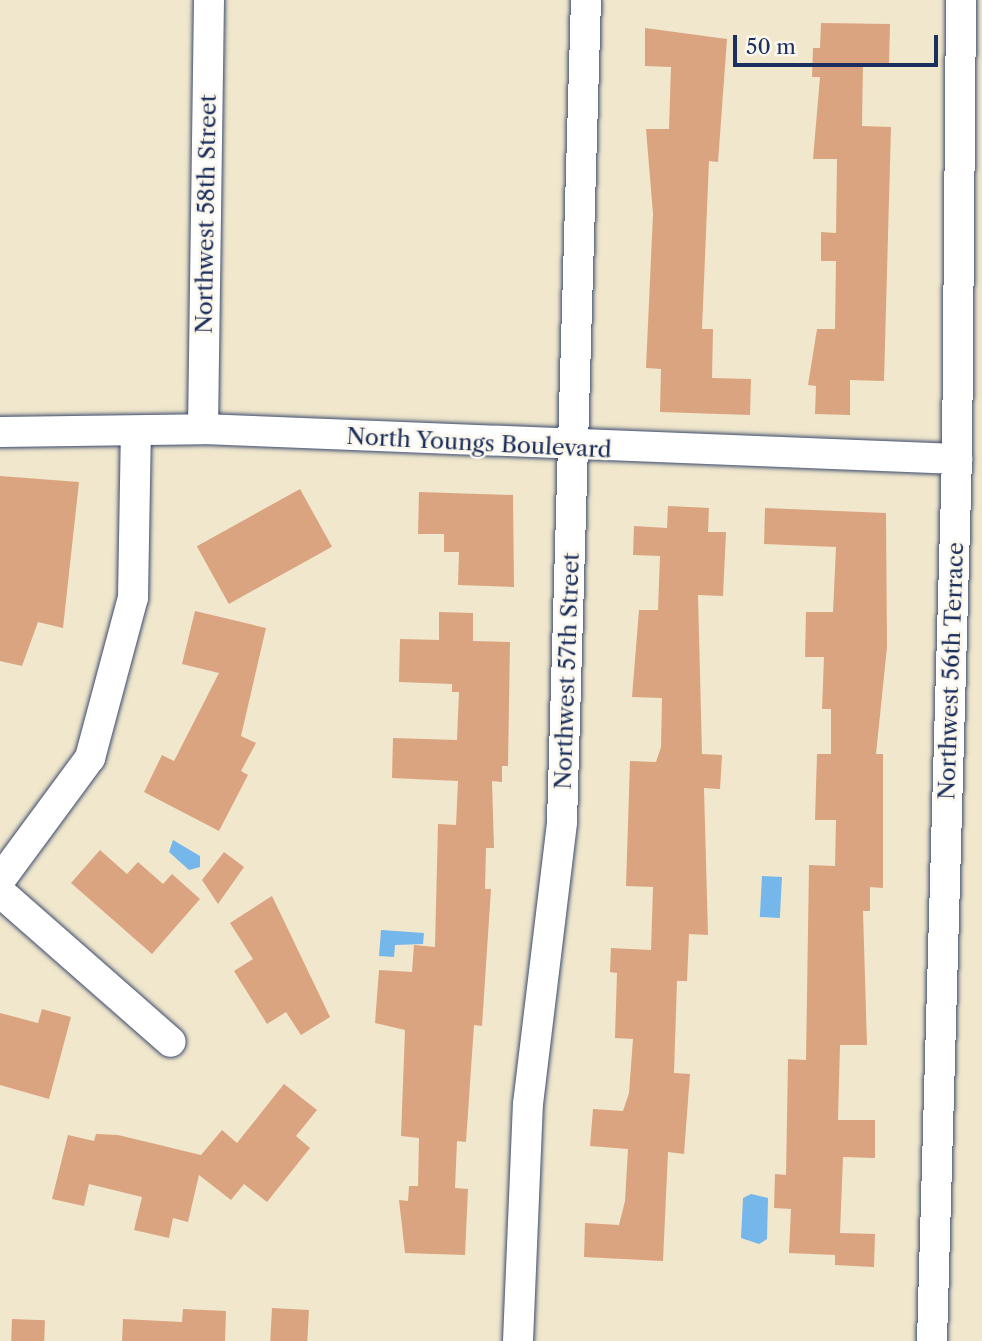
<!DOCTYPE html>
<style>
body{margin:0}
#map{position:relative;width:982px;height:1341px;overflow:hidden;background:#f0e7cc;font-family:"Libre Caslon Text",serif}
div>[style]{position:absolute}
[style*='--x']{left:calc(var(--x)*1px);top:calc(var(--y)*1px);width:calc(var(--w)*1px);rotate:calc(var(--a)*1deg)}
.water>*{inset:0;background:#75b7ea;transform-origin:0 0}
.building>*{inset:0;background:#dba480;transform-origin:0 0}
.roads{filter:drop-shadow(0 0 2px #3b4b6e) drop-shadow(0 0 2px #3b4b6e)}
.minor>*{height:30px;margin:-15px;padding:0 15px;transform-origin:15px;border-radius:15px;background:#fff}
span{translate:-50% -50%;white-space:nowrap;text-align:center;line-height:1.15;-webkit-text-stroke:5px #fbf7ec;paint-order:stroke}
.street-label{font-size:23px;color:#1b2f5e}
.scale{position:absolute;left:733px;top:35px;width:205px;height:32px;box-sizing:border-box;border:4px solid #1b2f5e;border-top:0;padding-left:9px;font-size:21px;line-height:24px;white-space:nowrap;color:#1b2f5e;-webkit-text-stroke:5px #fbf7ec;paint-order:stroke}
</style>
<div id="map">
<div class="water">
<div style="clip-path:polygon(173px 840px,200px 856px,200px 867px,189px 870px,169px 852px)"></div>
<div style="left:762px;top:876px;width:20px;height:41px;rotate:3deg"></div>
<div style="clip-path:polygon(381px 930px,424px 933px,423px 944px,395px 945px,394px 957px,379px 956px)"></div>
<div style="clip-path:polygon(751px 1194px,768px 1198px,767px 1239px,759px 1244px,741px 1238px,743px 1198px)"></div>
</div>
<div class="building">
<div style="clip-path:polygon(821px 23px,890px 24px,889px 65px,863px 64px,862px 126px,891px 127px,884px 381px,850px 380px,850px 415px,815px 414px,816px 386px,808px 385px,817px 329px,835px 329px,836px 261px,821px 261px,821px 232px,836px 233px,837px 159px,813px 159px,820px 77px,812px 77px,813px 48px,820px 48px)"></div>
<div style="clip-path:polygon(645px 28px,727px 39px,718px 162px,709px 161px,702px 329px,713px 329px,712px 378px,751px 379px,750px 415px,660px 412px,661px 369px,646px 368px,653px 214px,646px 129px,669px 129px,671px 67px,645px 66px)"></div>
<div style="clip-path:polygon(0 476px,79px 482px,63px 628px,38px 622px,22px 666px,0 661px)"></div>
<div style="left:300px;top:489px;width:66px;height:118px;rotate:61deg"></div>
<div style="clip-path:polygon(419px 492px,513px 495px,514px 587px,458px 585px,459px 552px,444px 552px,444px 534px,418px 534px)"></div>
<div style="clip-path:polygon(668px 506px,709px 508px,708px 532px,726px 532px,723px 596px,698px 595px,702px 754px,722px 755px,720px 789px,704px 788px,708px 935px,689px 934px,687px 981px,677px 981px,674px 1073px,690px 1074px,684px 1154px,668px 1152px,663px 1261px,584px 1257px,585px 1223px,619px 1225px,625px 1201px,628px 1149px,590px 1146px,593px 1109px,623px 1111px,629px 1093px,633px 1039px,615px 1038px,617px 973px,610px 972px,611px 948px,651px 950px,653px 887px,626px 886px,630px 761px,656px 762px,661px 747px,662px 698px,632px 697px,639px 610px,658px 610px,660px 556px,633px 555px,634px 526px,667px 528px)"></div>
<div style="clip-path:polygon(765px 508px,886px 513px,887px 647px,876px 754px,883px 754px,883px 888px,870px 887px,870px 911px,863px 911px,867px 1045px,840px 1045px,838px 1120px,875px 1120px,875px 1158px,843px 1157px,840px 1233px,875px 1234px,874px 1267px,835px 1265px,835px 1255px,789px 1253px,791px 1209px,774px 1208px,775px 1174px,786px 1175px,788px 1059px,806px 1060px,809px 865px,835px 866px,836px 820px,815px 820px,817px 754px,831px 754px,831px 709px,822px 709px,824px 657px,805px 657px,806px 612px,833px 612px,836px 547px,764px 544px)"></div>
<div style="clip-path:polygon(195px 611px,266px 628px,241px 736px,256px 743px,241px 771px,248px 775px,219px 831px,144px 792px,162px 755px,174px 761px,219px 673px,182px 664px)"></div>
<div style="clip-path:polygon(439px 612px,473px 613px,473px 641px,510px 642px,508px 766px,502px 766px,502px 782px,492px 781px,494px 848px,486px 848px,485px 889px,491px 889px,482px 1026px,474px 1025px,466px 1142px,457px 1141px,455px 1188px,468px 1189px,465px 1255px,405px 1253px,399px 1200px,408px 1201px,409px 1186px,418px 1186px,419px 1138px,401px 1136px,405px 1030px,375px 1023px,379px 970px,412px 972px,414px 945px,435px 947px,438px 824px,456px 825px,458px 781px,392px 778px,393px 738px,457px 740px,459px 692px,452px 692px,452px 684px,399px 682px,400px 639px,439px 640px)"></div>
<div style="clip-path:polygon(100px 850px,127px 874px,138px 862px,163px 884px,172px 874px,200px 899px,152px 954px,71px 883px)"></div>
<div style="clip-path:polygon(224px 852px,244px 867px,218px 904px,202px 880px)"></div>
<div style="clip-path:polygon(272px 896px,330px 1017px,301px 1035px,286px 1012px,267px 1024px,234px 971px,253px 959px,230px 923px)"></div>
<div style="clip-path:polygon(42px 1009px,71px 1017px,49px 1099px,0 1085px,0 1013px,38px 1023px)"></div>
<div style="clip-path:polygon(284px 1084px,317px 1110px,296px 1136px,310px 1148px,267px 1202px,244px 1184px,231px 1200px,199px 1175px,188px 1222px,173px 1218px,169px 1238px,134px 1230px,142px 1197px,89px 1184px,84px 1206px,52px 1199px,68px 1135px,94px 1141px,96px 1134px,118px 1135px,201px 1155px,222px 1130px,237px 1143px)"></div>
<div style="left:272px;top:1308px;width:37px;height:33px;rotate:3deg"></div>
<div style="clip-path:polygon(183px 1309px,226px 1311px,225px 1341px,122px 1341px,123px 1319px,182px 1322px)"></div>
<div style="left:12px;top:1319px;width:33px;height:22px;rotate:2deg"></div>
</div>
<div class="roads">
<div class="minor">
<div style="--x:203;--y:429;--w:429;--a:-89.2"></div>
<div style="--x:0;--y:432;--w:203;--a:-0.8"></div>
<div style="--x:203;--y:429;--w:755;--a:2.28"></div>
<div style="--x:0;--y:880;--w:152;--a:-53.6"></div>
<div style="--x:90;--y:758;--w:166;--a:-75"></div>
<div style="--x:133;--y:598;--w:165;--a:-89"></div>
<div style="--x:0;--y:892;--w:227;--a:41.3"></div>
<div style="--x:518;--y:1341;--w:237;--a:-87.6"></div>
<div style="--x:528;--y:1104;--w:284;--a:-83.1"></div>
<div style="--x:562;--y:822;--w:822;--a:-88.33"></div>
<div style="--x:932;--y:1341;--w:882;--a:-88.38"></div>
<div style="--x:957;--y:459;--w:459;--a:-89.5"></div>
</div>
</div>
<div class="street-label">
<span style="left:206px;top:214px;rotate:-89deg">Northwest 58th Street</span>
<span style="left:479px;top:443px;rotate:3deg">North Youngs Boulevard</span>
<span style="left:567px;top:671px;rotate:-88deg">Northwest 57th Street</span>
<span style="left:951px;top:671px;rotate:-88deg">Northwest 56th Terrace</span>
</div>
<div class="scale">50 m</div>
</div>
